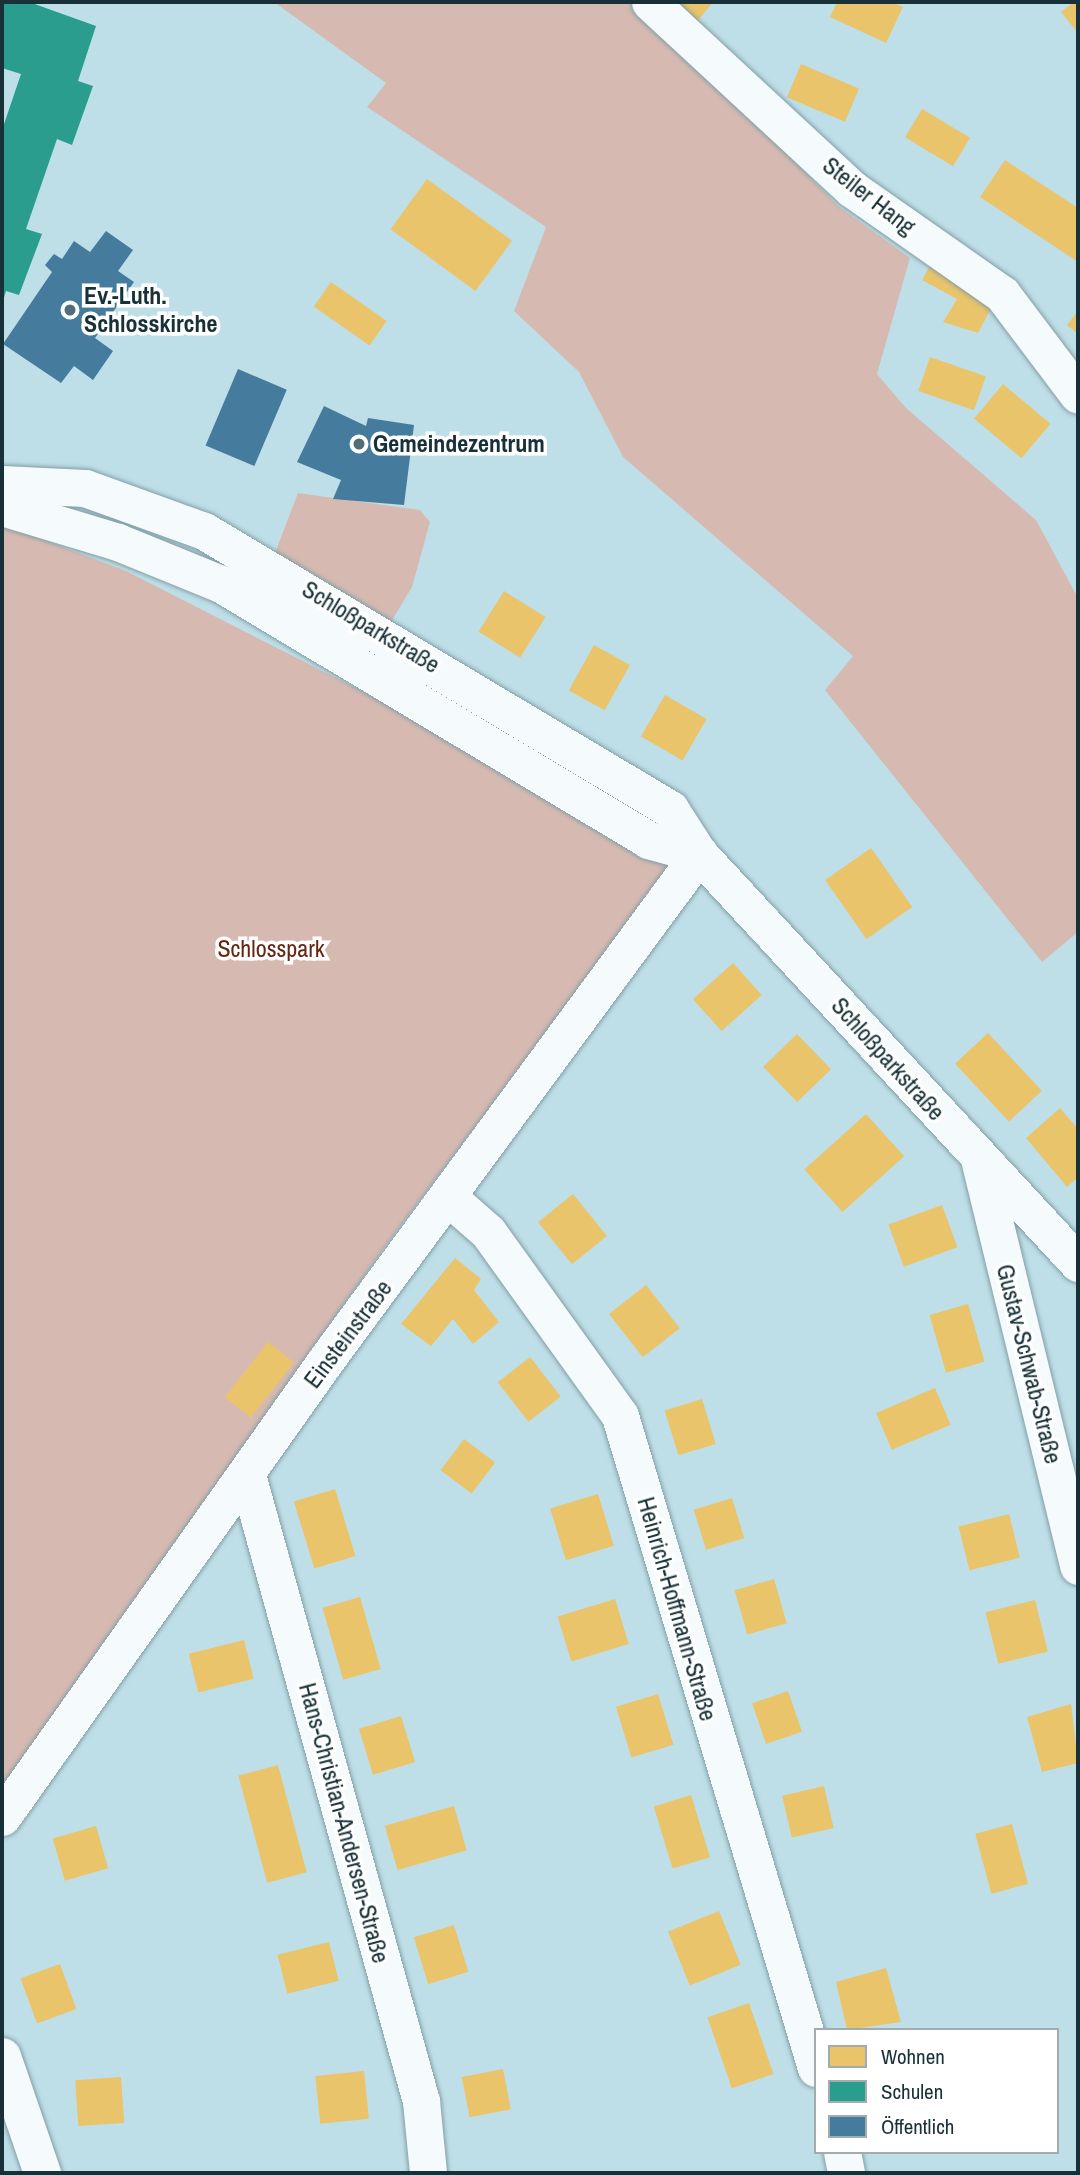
<!DOCTYPE html>
<meta charset="utf-8">
<style>
body{margin:0}
#map{position:relative;width:1080px;height:2175px;overflow:hidden;background:#bedfe8;font-family:"Archivo Narrow",sans-serif}
div>[style]{position:absolute}
[style*='--x']{left:calc(var(--x)*1px);top:calc(var(--y)*1px);width:calc(var(--w)*1px);rotate:calc(var(--a)*1deg)}
.green>*{inset:0;background:#d6bab2}
.homes>*{inset:0;background:#e9c46a;transform-origin:0 0}
.schools>*{inset:0;background:#2a9d8f}
.public>*{inset:0;background:#457b9d;transform-origin:0 0}
.roads{filter:drop-shadow(0 0 2px #849ea5) drop-shadow(0 0 2px #849ea5)}
.street>*{height:37px;margin:-18.5px;padding:0 18.5px;transform-origin:18.5px;border-radius:18.5px;background:#f5fafc}
.dots>*{width:19px;height:19px;translate:-50% -50%;box-sizing:border-box;border:4px solid #fefffe;border-radius:50%}
span{translate:-50% -50%;white-space:nowrap;text-align:center;line-height:1.15;-webkit-text-stroke:7px #fefffe;paint-order:stroke}
.street-label{font-size:24px;color:#183037}
.poi-label{font-size:24px;color:#183037;font-weight:700}
.left{translate:0 -50%;text-align:left}
.park-label{font-size:24px;color:#672412}
.frame{position:absolute;inset:0;border:4px solid #183037;pointer-events:none}
.legend{position:absolute;left:814px;top:2028px;width:245px;height:126px;box-sizing:border-box;background:#fefffe;border:2px solid #a2acae;margin:0;padding:9px 12px;list-style:none;font-size:21px;color:#183037}
.legend li{display:flex;align-items:center;gap:14px;height:35px}
.legend b{width:35px;border:2px solid #a2acae}
</style>
<div id="map">
<div class="green">
<div style="clip-path:polygon(274px 2px,639px 2px,839px 207px,910px 258px,877px 374px,906px 408px,1036px 520px,1078px 598px,1078px 932px,1042px 962px,825px 690px,853px 656px,623px 457px,579px 372px,514px 311px,546px 227px,367px 107px,386px 83px)"></div>
<div style="clip-path:polygon(298px 493px,420px 510px,430px 522px,412px 587px,391px 622px,273px 558px)"></div>
<div style="clip-path:polygon(2px 524px,126px 571px,450px 736px,670px 867px,384px 1248px,2px 1786px)"></div>
</div>
<div class="homes">
<div style="clip-path:polygon(658px 2px,713px 2px,691px 29px)"></div>
<div style="clip-path:polygon(837px 2px,892px 2px,903px 7px,886px 43px,830px 17px)"></div>
<div style="clip-path:polygon(1074px 2px,1078px 2px,1078px 33px,1061px 12px)"></div>
<div style="left:801px;top:64px;width:63px;height:36px;rotate:23deg"></div>
<div style="left:922px;top:109px;width:56px;height:33px;rotate:31deg"></div>
<div style="clip-path:polygon(1005px 160px,1078px 208px,1078px 262px,980px 197px)"></div>
<div style="left:427px;top:179px;width:105px;height:62px;rotate:36deg"></div>
<div style="clip-path:polygon(935px 257px,994px 303px,978px 333px,943px 322px,957px 299px,922px 280px)"></div>
<div style="left:331px;top:282px;width:68px;height:30px;rotate:35deg"></div>
<div style="clip-path:polygon(1078px 311px,1078px 334px,1067px 325px)"></div>
<div style="left:930px;top:357px;width:59px;height:36px;rotate:19deg"></div>
<div style="left:1003px;top:384px;width:62px;height:45px;rotate:40deg"></div>
<div style="left:504px;top:591px;width:49px;height:48px;rotate:32deg"></div>
<div style="left:594px;top:645px;width:41px;height:52px;rotate:29deg"></div>
<div style="left:665px;top:695px;width:48px;height:48px;rotate:30deg"></div>
<div style="left:871px;top:848px;width:72px;height:56px;rotate:55deg"></div>
<div style="left:733px;top:963px;width:43px;height:54px;rotate:48deg"></div>
<div style="left:988px;top:1033px;width:79px;height:45px;rotate:47deg"></div>
<div style="left:797px;top:1034px;width:49px;height:47px;rotate:46deg"></div>
<div style="clip-path:polygon(1060px 1108px,1078px 1129px,1078px 1177px,1067px 1187px,1026px 1138px)"></div>
<div style="left:866px;top:1114px;width:57px;height:83px;rotate:48deg"></div>
<div style="left:573px;top:1194px;width:54px;height:45px;rotate:51deg"></div>
<div style="left:942px;top:1205px;width:45px;height:57px;rotate:70deg"></div>
<div style="clip-path:polygon(455px 1258px,481px 1279px,474px 1290px,499px 1322px,473px 1344px,453px 1319px,431px 1346px,401px 1324px)"></div>
<div style="left:646px;top:1285px;width:55px;height:47px;rotate:52deg"></div>
<div style="left:968px;top:1304px;width:60px;height:40px;rotate:74deg"></div>
<div style="left:268px;top:1342px;width:33px;height:70px;rotate:38deg"></div>
<div style="left:530px;top:1357px;width:50px;height:41px;rotate:52deg"></div>
<div style="left:935px;top:1388px;width:40px;height:64px;rotate:67deg"></div>
<div style="left:702px;top:1399px;width:47px;height:39px;rotate:73deg"></div>
<div style="left:464px;top:1439px;width:39px;height:39px;rotate:37deg"></div>
<div style="left:335px;top:1489px;width:70px;height:43px;rotate:73deg"></div>
<div style="left:598px;top:1494px;width:54px;height:50px;rotate:73deg"></div>
<div style="left:732px;top:1498px;width:42px;height:40px;rotate:73deg"></div>
<div style="left:1009px;top:1514px;width:45px;height:52px;rotate:76deg"></div>
<div style="left:774px;top:1579px;width:46px;height:41px;rotate:74deg"></div>
<div style="left:360px;top:1597px;width:75px;height:39px;rotate:74deg"></div>
<div style="left:615px;top:1599px;width:47px;height:60px;rotate:73deg"></div>
<div style="left:1035px;top:1600px;width:53px;height:51px;rotate:76deg"></div>
<div style="left:244px;top:1640px;width:40px;height:57px;rotate:76deg"></div>
<div style="left:788px;top:1691px;width:43px;height:38px;rotate:71deg"></div>
<div style="left:658px;top:1694px;width:53px;height:44px;rotate:73deg"></div>
<div style="clip-path:polygon(1071px 1704px,1078px 1763px,1042px 1772px,1027px 1717px)"></div>
<div style="left:401px;top:1716px;width:48px;height:44px;rotate:73deg"></div>
<div style="left:278px;top:1765px;width:111px;height:41px;rotate:75deg"></div>
<div style="left:824px;top:1786px;width:43px;height:43px;rotate:77deg"></div>
<div style="left:691px;top:1795px;width:65px;height:39px;rotate:73deg"></div>
<div style="left:454px;top:1806px;width:46px;height:72px;rotate:74deg"></div>
<div style="left:1012px;top:1824px;width:62px;height:38px;rotate:75deg"></div>
<div style="left:96px;top:1826px;width:44px;height:45px;rotate:74deg"></div>
<div style="left:719px;top:1911px;width:58px;height:55px;rotate:68deg"></div>
<div style="left:454px;top:1925px;width:49px;height:42px;rotate:73deg"></div>
<div style="left:329px;top:1942px;width:40px;height:53px;rotate:76deg"></div>
<div style="left:60px;top:1964px;width:48px;height:42px;rotate:70deg"></div>
<div style="clip-path:polygon(886px 1968px,901px 2022px,847px 2030px,836px 1982px)"></div>
<div style="left:749px;top:2003px;width:75px;height:44px;rotate:71deg"></div>
<div style="left:503px;top:2069px;width:41px;height:42px;rotate:79deg"></div>
<div style="left:364px;top:2071px;width:48px;height:49px;rotate:84deg"></div>
<div style="left:121px;top:2077px;width:46px;height:46px;rotate:86deg"></div>
</div>
<div class="schools">
<div style="clip-path:polygon(2px 2px,29px 2px,96px 26px,78px 81px,93px 86px,72px 145px,57px 139px,26px 229px,42px 234px,19px 295px,6px 291px,2px 304px,2px 130px,21px 74px,2px 68px)"></div>
</div>
<div class="public">
<div style="clip-path:polygon(106px 231px,133px 250px,118px 271px,134px 282px,95px 338px,113px 351px,93px 380px,74px 366px,61px 383px,3px 344px,52px 272px,45px 265px,54px 254px,62px 259px,74px 241px,90px 252px)"></div>
<div style="left:238px;top:369px;width:53px;height:83px;rotate:23deg"></div>
<div style="clip-path:polygon(324px 406px,366px 426px,368px 418px,414px 425px,404px 505px,333px 499px,341px 480px,297px 462px)"></div>
</div>
<div class="roads">
<div class="street">
<div style="--x:650;--y:2;--w:275;--a:42.8"></div>
<div style="--x:852;--y:189;--w:183;--a:35"></div>
<div style="--x:1002;--y:294;--w:126;--a:53"></div>
<div style="--x:2;--y:484;--w:83;--a:2.8"></div>
<div style="--x:85;--y:488;--w:127;--a:19.9"></div>
<div style="--x:204;--y:531;--w:543;--a:30.82"></div>
<div style="--x:670;--y:809;--w:54;--a:57.2"></div>
<div style="--x:699;--y:854;--w:558;--a:47.18"></div>
<div style="--x:2;--y:507;--w:121;--a:16.8"></div>
<div style="--x:118;--y:542;--w:111;--a:22.2"></div>
<div style="--x:221;--y:584;--w:498;--a:30.9"></div>
<div style="--x:648;--y:840;--w:53;--a:15.4"></div>
<div style="--x:980;--y:1163;--w:415;--a:76.3"></div>
<div style="--x:448;--y:1197;--w:53;--a:41.2"></div>
<div style="--x:488;--y:1232;--w:226;--a:54.3"></div>
<div style="--x:620;--y:1416;--w:681;--a:73.27"></div>
<div style="--x:247;--y:1475;--w:650;--a:74.47"></div>
<div style="--x:421;--y:2101;--w:72;--a:84.4"></div>
<div style="--x:2;--y:1817;--w:560;--a:-54.66"></div>
<div style="--x:326;--y:1360;--w:629;--a:-53.6"></div>
<div style="--x:2;--y:2056;--w:124;--a:71.1"></div>
<div style="--x:842;--y:2152;--w:21;--a:79"></div>
</div>
</div>
<div class="dots">
<div style="left:70px;top:310px;background:#526d75"></div>
<div style="left:359px;top:444px;background:#526d75"></div>
</div>
<div class="street-label">
<span style="left:869px;top:196px;rotate:38deg">Steiler Hang</span>
<span style="left:371px;top:627px;rotate:31deg">Schloßparkstraße</span>
<span style="left:888px;top:1059px;rotate:48deg">Schloßparkstraße</span>
<span style="left:348px;top:1334px;rotate:-53deg">Einsteinstraße</span>
<span style="left:1029px;top:1364px;rotate:76deg">Gustav-Schwab-Straße</span>
<span style="left:677px;top:1609px;rotate:74deg">Heinrich-Hoffmann-Straße</span>
<span style="left:344px;top:1823px;rotate:75deg">Hans-Christian-Andersen-Straße</span>
</div>
<div class="poi-label">
<span class="left" style="left:84px;top:310px">Ev.-Luth.<br>Schlosskirche</span>
<span class="left" style="left:373px;top:444px">Gemeindezentrum</span>
</div>
<div class="park-label">
<span style="left:271px;top:949px">Schlosspark</span>
</div>
<div class="frame"></div>
<ul class="legend">
<li><b style="height:19px;background:#e9c46a"></b>Wohnen</li>
<li><b style="height:19px;background:#2a9d8f"></b>Schulen</li>
<li><b style="height:19px;background:#457b9d"></b>Öffentlich</li>
</ul>
</div>
